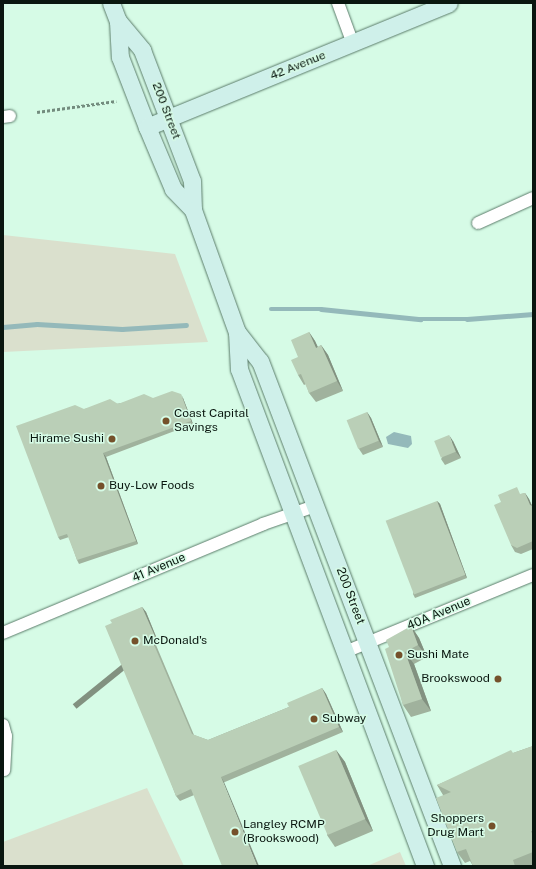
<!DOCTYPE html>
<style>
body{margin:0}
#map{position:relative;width:536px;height:869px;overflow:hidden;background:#d6fbe6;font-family:"Public Sans",sans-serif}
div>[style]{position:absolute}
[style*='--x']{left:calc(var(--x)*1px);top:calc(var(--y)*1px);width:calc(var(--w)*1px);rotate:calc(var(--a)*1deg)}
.green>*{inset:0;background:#dae0cd}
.water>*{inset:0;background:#94b9ba}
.stream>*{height:4.5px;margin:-2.25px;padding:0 2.25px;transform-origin:2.25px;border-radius:2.25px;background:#94b9ba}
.path>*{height:2.5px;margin-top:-1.25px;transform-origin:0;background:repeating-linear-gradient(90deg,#738c7e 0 3px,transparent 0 5px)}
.roads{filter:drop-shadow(0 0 1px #5b7c6a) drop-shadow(0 0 1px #5b7c6a)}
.street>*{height:12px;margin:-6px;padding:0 6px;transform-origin:6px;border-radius:6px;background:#fff}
.secondary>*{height:17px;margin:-8.5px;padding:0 8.5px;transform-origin:8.5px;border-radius:8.5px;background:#cff0ea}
.wall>*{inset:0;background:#a0b29d}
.shaded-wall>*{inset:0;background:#829180;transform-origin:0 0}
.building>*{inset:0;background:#bacfb7;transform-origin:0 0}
.dots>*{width:11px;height:11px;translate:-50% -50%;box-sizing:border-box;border:2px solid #d6fbe6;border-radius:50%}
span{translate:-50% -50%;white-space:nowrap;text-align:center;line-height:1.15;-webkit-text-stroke:3px #d6fbe6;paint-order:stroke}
.street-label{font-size:12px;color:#09160f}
.poi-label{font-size:12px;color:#09160f}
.left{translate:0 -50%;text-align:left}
.right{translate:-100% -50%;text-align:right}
.frame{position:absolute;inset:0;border:4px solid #09160f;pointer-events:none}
</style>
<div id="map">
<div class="green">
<div style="clip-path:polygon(3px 235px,175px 254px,208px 342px,3px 352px)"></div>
<div style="clip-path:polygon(147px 788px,184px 866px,3px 866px,3px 842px)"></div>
<div style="clip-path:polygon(400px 852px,406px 866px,367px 866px)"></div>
</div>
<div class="water">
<div style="clip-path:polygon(394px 432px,411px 436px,412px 444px,408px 448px,388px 444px,386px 437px)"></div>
</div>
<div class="stream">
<div style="--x:271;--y:309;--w:50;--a:0"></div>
<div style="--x:321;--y:309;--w:100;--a:5.8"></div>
<div style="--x:420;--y:319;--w:47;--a:0"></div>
<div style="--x:467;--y:319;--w:66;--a:-4.3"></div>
<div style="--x:3;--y:327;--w:34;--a:-5"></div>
<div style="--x:37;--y:324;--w:85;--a:3.4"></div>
<div style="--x:122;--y:329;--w:64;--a:-3.6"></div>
</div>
<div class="path">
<div style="--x:37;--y:112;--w:80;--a:-7.9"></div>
</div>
<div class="roads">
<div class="street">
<div style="--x:338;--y:3;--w:44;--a:69.9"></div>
<div style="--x:3;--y:117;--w:7;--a:-8"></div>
<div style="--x:478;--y:223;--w:60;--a:-24.4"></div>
<div style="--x:3;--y:633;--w:282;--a:-22.7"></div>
<div style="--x:263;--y:524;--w:55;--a:-19.1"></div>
<div style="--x:345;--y:652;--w:203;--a:-22.3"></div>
<div style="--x:3;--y:725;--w:11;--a:75"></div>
<div style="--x:6;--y:736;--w:34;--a:93"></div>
</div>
<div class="secondary">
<div style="--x:111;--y:3;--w:19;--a:69"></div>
<div style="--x:118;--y:21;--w:36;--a:87"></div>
<div style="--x:120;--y:57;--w:75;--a:68.9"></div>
<div style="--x:147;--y:127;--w:67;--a:67.2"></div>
<div style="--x:173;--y:189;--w:29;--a:46"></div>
<div style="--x:118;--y:21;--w:38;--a:50"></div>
<div style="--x:142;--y:50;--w:140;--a:69.1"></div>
<div style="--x:192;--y:181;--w:29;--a:88"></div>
<div style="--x:193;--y:210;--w:130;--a:70.2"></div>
<div style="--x:237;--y:332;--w:37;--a:87"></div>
<div style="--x:239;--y:369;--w:531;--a:69.48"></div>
<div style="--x:147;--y:127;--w:326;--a:-22.3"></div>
<div style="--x:237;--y:332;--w:37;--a:52"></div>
<div style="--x:260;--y:361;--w:540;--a:69.18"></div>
</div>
</div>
<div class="wall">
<div style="clip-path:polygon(309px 332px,315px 341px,318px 347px,321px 345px,328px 355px,343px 391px,316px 402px,309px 393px,306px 384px,304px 385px,298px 375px,298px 357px)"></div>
<div style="clip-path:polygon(153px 398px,183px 398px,193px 424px,106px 457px,138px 544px,79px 564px,77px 560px,69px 537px,60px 540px,58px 537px,84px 409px)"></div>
<div style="clip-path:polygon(367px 412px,371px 418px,383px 447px,363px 455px,359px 449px)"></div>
<div style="clip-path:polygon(453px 441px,461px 458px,445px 465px,441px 459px)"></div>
<div style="clip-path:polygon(525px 493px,529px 499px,532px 506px,533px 506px,533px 549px,521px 554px,515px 552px,511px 545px,521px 494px)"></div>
<div style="clip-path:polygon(437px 501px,440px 504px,467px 578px,415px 598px,413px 594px)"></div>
<div style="clip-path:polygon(142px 607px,146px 612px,159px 644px,156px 645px,194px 735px,208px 740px,289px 707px,322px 688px,326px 694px,343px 732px,180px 801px,176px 796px,112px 623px)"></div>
<div style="clip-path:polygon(411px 626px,419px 638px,427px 657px,414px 664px,431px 711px,411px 717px,403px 705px,389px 647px)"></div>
<div style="clip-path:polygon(533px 746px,533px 865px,531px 866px,473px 866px,470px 861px,465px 863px,457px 852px,443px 795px,437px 785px,513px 753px)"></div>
<div style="clip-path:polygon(336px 750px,345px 762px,373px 831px,335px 847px,327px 835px)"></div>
</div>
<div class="shaded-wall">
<div style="clip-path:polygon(309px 332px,315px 341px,322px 357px,316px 348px)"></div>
<div style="clip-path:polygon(321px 345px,328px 355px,343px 391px,337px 381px)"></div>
<div style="clip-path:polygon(181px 394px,183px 398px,193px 424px,191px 421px)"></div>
<div style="clip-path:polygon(367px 412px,371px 418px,383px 447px,379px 441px)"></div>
<div style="clip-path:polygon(449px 435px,453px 441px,461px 458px,456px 452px)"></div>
<div style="clip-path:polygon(103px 453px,106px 457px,138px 544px,136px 541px)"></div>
<div style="clip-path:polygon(525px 493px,529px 499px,533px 508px,530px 505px)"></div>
<div style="clip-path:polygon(437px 501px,440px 504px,467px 578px,465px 575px)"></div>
<div style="clip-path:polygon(142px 607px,146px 612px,159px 644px,156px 639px)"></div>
<div style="clip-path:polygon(411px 626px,419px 638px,427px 657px,418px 645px)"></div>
<div style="left:152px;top:640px;width:6px;height:102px;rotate:51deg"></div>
<div style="clip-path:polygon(405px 652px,414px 664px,431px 711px,422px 699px)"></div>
<div style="clip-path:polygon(322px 688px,326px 694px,343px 732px,339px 727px)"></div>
<div style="clip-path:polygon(336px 750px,345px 762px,373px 831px,365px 819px)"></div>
<div style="clip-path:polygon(221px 777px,224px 782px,259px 866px,257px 866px)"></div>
</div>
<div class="building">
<div style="clip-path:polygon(309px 332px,316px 348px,321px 345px,337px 381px,309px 393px,301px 374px,298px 375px,291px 360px,298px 357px,291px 340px)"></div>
<div style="clip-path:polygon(172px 391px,181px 394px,191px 421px,103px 453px,136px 541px,77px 560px,67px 534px,58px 537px,16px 426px,75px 405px,84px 409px,110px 399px,118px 404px,144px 394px,153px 398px)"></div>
<div style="left:367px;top:412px;width:31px;height:22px;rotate:68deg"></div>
<div style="left:449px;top:435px;width:18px;height:16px;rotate:68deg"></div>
<div style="clip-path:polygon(517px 487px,520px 494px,525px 493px,530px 505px,533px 506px,533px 541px,517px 548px,511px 545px,494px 505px,501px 502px,498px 495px)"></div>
<div style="left:437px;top:501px;width:79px;height:55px;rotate:69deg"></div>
<div style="clip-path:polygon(142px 607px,156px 639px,152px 640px,192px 734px,208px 740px,289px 707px,287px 703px,322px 688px,339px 727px,221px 777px,257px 866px,222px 866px,191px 789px,176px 796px,105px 626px,112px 623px,110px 620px)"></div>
<div style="clip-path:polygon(411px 626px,418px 645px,405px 652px,422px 699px,403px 705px,385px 649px,389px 647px,386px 640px)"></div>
<div style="clip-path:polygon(533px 746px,533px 831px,531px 831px,533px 836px,533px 852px,513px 860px,515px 866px,473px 866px,466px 849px,457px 852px,436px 798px,451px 792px,437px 785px,511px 750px,513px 753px)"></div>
<div style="left:336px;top:750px;width:75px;height:41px;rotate:67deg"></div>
</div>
<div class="dots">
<div style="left:166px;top:421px;background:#75512b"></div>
<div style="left:112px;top:439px;background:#75512b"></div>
<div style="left:101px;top:486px;background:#75512b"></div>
<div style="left:135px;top:641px;background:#75512b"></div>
<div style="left:399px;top:655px;background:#75512b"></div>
<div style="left:498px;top:679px;background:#75512b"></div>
<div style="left:314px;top:719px;background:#75512b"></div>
<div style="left:492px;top:826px;background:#75512b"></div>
<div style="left:235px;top:832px;background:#75512b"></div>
</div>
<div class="street-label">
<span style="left:298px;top:66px;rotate:-22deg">42 Avenue</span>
<span style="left:166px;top:111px;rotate:69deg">200 Street</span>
<span style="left:159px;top:568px;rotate:-23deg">41 Avenue</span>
<span style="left:350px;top:596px;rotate:69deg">200 Street</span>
<span style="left:439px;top:614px;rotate:-23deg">40A Avenue</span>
</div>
<div class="poi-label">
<span class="left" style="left:174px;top:421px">Coast Capital<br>Savings</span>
<span class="right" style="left:104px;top:439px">Hirame Sushi</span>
<span class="left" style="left:109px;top:486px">Buy-Low Foods</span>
<span class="left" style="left:143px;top:641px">McDonald's</span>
<span class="left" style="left:407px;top:655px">Sushi Mate</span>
<span class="right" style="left:490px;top:679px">Brookswood</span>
<span class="left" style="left:322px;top:719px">Subway</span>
<span class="right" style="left:484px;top:826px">Shoppers<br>Drug Mart</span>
<span class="left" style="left:243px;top:832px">Langley RCMP<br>(Brookswood)</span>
</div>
<div class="frame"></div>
</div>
